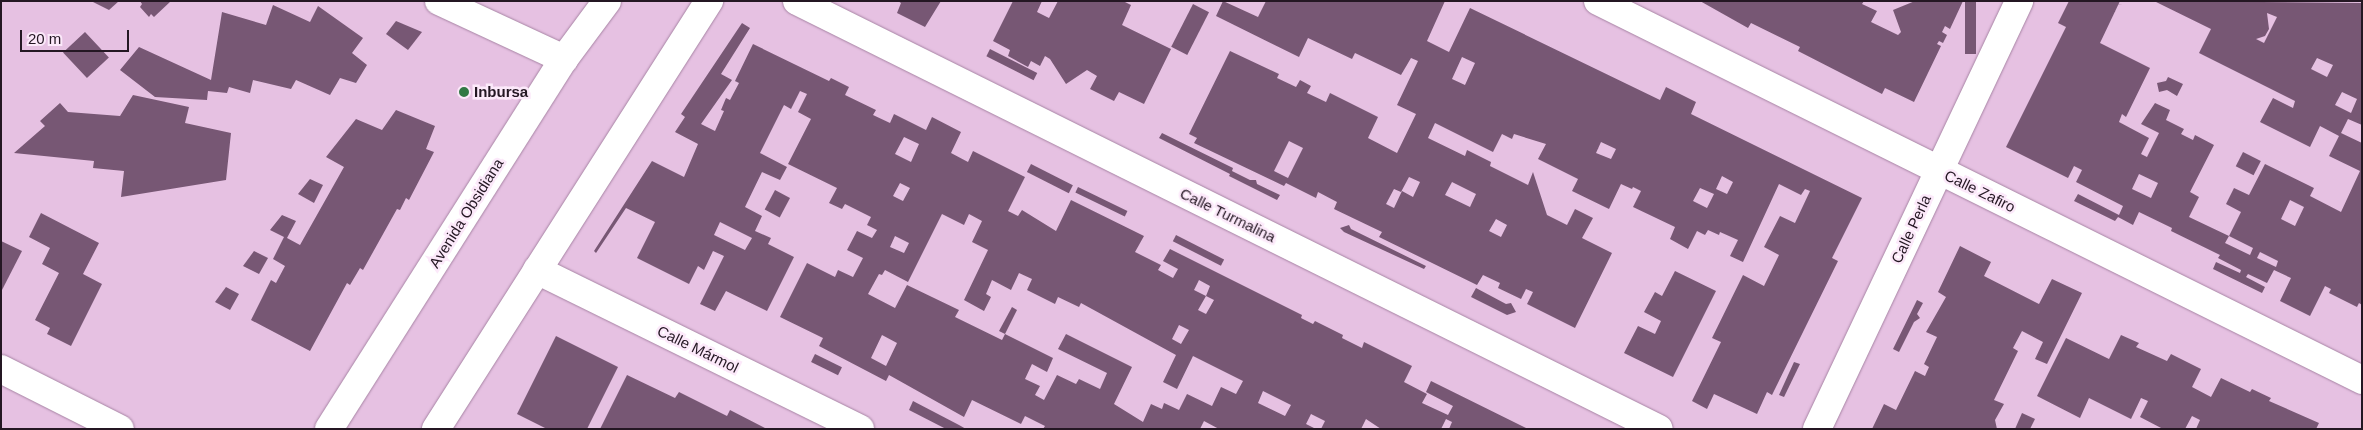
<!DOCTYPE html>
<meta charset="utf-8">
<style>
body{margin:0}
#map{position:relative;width:2363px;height:430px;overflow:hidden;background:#e6c1e2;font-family:Helvetica,sans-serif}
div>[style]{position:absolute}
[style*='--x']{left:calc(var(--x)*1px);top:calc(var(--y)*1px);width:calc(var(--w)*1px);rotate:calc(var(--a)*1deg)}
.building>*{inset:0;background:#775774;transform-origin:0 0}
.roads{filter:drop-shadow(0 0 1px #a784a4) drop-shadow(0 0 1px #a784a4)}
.minor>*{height:28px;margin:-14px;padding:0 14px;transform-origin:14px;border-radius:14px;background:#fff}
.dots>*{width:14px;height:14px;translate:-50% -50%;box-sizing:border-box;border:2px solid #fce9fa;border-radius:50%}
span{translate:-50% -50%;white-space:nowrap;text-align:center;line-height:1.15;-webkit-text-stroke:5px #fce9fa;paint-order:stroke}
.poi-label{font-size:15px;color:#241723;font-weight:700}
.left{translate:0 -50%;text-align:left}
.street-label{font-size:15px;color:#241723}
.frame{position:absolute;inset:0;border:2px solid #241723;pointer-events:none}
.scale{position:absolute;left:20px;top:30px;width:109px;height:22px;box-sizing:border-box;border:2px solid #241723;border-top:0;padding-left:6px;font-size:15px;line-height:18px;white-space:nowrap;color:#241723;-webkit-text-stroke:4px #fce9fa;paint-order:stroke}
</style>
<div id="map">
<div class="building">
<div style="clip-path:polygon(91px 1px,119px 1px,109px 10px)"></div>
<div style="clip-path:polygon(140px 1px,171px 1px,154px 17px,151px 14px,149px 17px,140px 7px,142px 4px)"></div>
<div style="clip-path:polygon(898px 1px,941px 1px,925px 27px,897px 13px,901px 3px)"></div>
<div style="clip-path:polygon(1013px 1px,1042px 1px,1037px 12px,1049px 18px,1058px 1px,1123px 1px,1131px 5px,1122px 25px,1171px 49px,1144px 104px,1119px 92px,1114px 101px,1090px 89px,1097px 76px,1087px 70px,1066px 84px,1050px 59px,1045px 56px,1040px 66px,1031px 61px,1028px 67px,1008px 56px,1010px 50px,993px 41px)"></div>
<div style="clip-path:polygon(evenodd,1223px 1px,1258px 17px,1266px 1px,1445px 1px,1427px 41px,1449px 52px,1470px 8px,1660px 100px,1666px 87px,1696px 102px,1691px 114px,1862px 198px,1832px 258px,1838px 261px,1772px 395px,1767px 392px,1757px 414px,1714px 394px,1707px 409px,1692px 401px,1721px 342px,1712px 338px,1743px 275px,1764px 286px,1779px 255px,1764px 247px,1780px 216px,1795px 223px,1810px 191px,1805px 189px,1801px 195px,1779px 184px,1743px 262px,1730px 256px,1738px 240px,1720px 232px,1719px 235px,1708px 230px,1705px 235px,1697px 231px,1688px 249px,1670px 239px,1675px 227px,1633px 207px,1641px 191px,1633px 187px,1632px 189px,1621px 184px,1609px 209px,1572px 191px,1578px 179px,1538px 159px,1546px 144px,1514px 134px,1512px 139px,1502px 134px,1493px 152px,1435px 123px,1428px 138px,1465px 156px,1467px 150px,1491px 162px,1490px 166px,1528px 185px,1533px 172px,1547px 215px,1567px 225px,1575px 209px,1593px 218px,1582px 238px,1612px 253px,1575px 328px,1527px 304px,1533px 292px,1526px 289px,1521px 299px,1498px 288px,1500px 283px,1483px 275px,1477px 285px,1379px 237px,1382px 232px,1334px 209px,1337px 202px,1318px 192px,1316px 198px,1286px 183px,1284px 186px,1194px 143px,1197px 138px,1189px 134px,1230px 51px,1279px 74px,1277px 78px,1296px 87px,1300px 80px,1311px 86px,1307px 93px,1326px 102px,1330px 93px,1378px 117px,1368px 138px,1397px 153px,1416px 114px,1397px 105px,1418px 61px,1411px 58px,1401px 75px,1355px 53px,1352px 59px,1308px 38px,1299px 57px,1216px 16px,1223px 1px,1462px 57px,1475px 63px,1465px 85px,1452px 79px,1462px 57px,1223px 1px,1289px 141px,1303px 148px,1288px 178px,1274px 171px,1289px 141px,1223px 1px,1601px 142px,1616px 149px,1611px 159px,1596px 153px,1601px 142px,1223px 1px,1722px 176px,1733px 182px,1727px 194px,1716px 189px,1722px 176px,1223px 1px,1409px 177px,1420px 182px,1413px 197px,1402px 191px,1394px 208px,1386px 204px,1394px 189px,1401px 192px,1409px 177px,1223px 1px,1452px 182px,1476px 194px,1470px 207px,1445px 195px,1452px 182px,1223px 1px,1700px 188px,1714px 194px,1707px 208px,1693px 201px,1700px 188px,1223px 1px,1496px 219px,1507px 225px,1501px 237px,1489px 231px,1496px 219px)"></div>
<div style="clip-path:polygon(1700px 1px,1864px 1px,1862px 4px,1877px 11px,1871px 22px,1898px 35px,1901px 32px,1893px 10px,1915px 1px,1963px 1px,1950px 29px,1945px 26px,1942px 32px,1947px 35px,1943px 43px,1939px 41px,1937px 44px,1941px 46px,1914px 102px,1885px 88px,1882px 94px,1798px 51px,1800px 47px,1751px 23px,1748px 28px)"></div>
<div style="left:1965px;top:1px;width:11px;height:53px"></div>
<div style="clip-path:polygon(evenodd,2069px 1px,2120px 1px,2100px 43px,2150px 68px,2126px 117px,2122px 114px,2119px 122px,2149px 138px,2141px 154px,2147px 157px,2159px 133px,2141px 124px,2155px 103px,2170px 110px,2166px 120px,2184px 129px,2181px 134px,2193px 140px,2195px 135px,2214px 145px,2190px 192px,2199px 197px,2189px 217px,2229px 236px,2225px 243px,2250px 255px,2253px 248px,2229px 236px,2241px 212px,2226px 204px,2234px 188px,2249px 195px,2265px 164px,2314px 188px,2310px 196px,2341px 212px,2360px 171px,2329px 156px,2339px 136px,2320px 126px,2310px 147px,2260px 122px,2273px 98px,2293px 108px,2295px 101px,2199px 53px,2211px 29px,2154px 1px,2362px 3px,2362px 125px,2348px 119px,2341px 133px,2362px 143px,2362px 305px,2359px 303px,2357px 307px,2329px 293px,2331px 289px,2325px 286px,2310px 316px,2280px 301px,2291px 278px,2274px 270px,2267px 283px,2248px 274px,2246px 277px,2265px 287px,2262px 293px,2213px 269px,2216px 262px,2240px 273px,2241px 270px,2218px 258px,2220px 255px,2171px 231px,2172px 228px,2139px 212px,2133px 225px,2118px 217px,2115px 221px,2074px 201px,2078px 194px,2119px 215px,2123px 206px,2076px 182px,2082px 170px,2074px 166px,2068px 178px,2006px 147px,2066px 27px,2058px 23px,2069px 1px,2267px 13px,2277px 17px,2264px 43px,2256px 39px,2265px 36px,2269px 29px,2267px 13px,2069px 1px,2317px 58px,2333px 65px,2327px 77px,2311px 69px,2317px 58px,2069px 1px,2342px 92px,2357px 99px,2351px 113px,2335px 105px,2342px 92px,2069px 1px,2139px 174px,2158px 183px,2151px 198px,2132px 189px,2139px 174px,2069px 1px,2290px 200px,2304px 207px,2295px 226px,2281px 219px,2290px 200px,2069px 1px,2260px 252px,2278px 261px,2276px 267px,2257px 258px,2260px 252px)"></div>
<div style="left:1193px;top:4px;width:18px;height:48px;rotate:27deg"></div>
<div style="clip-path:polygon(273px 5px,310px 22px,318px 6px,363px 38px,352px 53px,367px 65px,356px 83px,340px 78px,330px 95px,296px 80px,291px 89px,253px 80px,250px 93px,229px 87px,227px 93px,208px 91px,207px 100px,155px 97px,120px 70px,139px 47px,211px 80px,222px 12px,266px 25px)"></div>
<div style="clip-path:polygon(396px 21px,422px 32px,408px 50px,386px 34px)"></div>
<div style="clip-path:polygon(evenodd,742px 23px,750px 28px,721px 74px,732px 80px,701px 124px,715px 131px,724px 111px,721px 110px,726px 98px,730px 100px,739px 83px,735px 81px,753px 44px,829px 81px,831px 78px,849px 87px,845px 95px,876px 110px,873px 115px,890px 123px,894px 114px,926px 130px,932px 117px,961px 132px,951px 153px,968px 162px,973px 151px,1025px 177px,1008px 211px,1018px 216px,1022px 210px,1056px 231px,1071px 200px,1144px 236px,1135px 252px,1161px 265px,1158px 270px,1173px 278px,1178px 269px,1163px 261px,1170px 249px,1302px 315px,1301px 318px,1313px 324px,1315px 321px,1343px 335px,1342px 338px,1362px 348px,1364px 342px,1412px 366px,1404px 382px,1427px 394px,1422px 403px,1448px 415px,1453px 406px,1426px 392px,1431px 381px,1528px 429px,1449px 429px,1452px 422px,1446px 419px,1441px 429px,1381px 429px,1366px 419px,1361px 429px,1321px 429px,1325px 421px,1311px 414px,1306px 424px,1316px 429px,1219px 429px,1204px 421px,1200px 429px,1043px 429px,1045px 426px,1025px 416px,1021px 424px,972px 400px,964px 417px,889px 375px,886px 381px,819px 346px,823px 338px,780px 317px,807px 263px,835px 277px,838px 270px,853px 277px,863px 258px,847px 250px,857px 231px,872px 238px,877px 230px,867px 225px,871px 217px,845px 204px,842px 209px,829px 203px,837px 188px,788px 164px,811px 119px,798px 112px,807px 94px,800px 91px,791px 109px,784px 105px,760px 153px,787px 167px,780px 180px,762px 172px,745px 207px,762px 216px,755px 231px,771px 238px,768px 244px,794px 257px,767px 311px,726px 291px,715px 311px,700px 304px,724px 256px,713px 251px,704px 270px,698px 266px,689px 284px,637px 258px,655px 222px,626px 208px,596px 253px,594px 251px,652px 161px,684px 177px,698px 144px,675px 132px,685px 117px,681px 114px,742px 23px,904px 137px,919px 144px,911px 162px,895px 154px,904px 137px,742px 23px,900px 183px,910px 188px,903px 201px,893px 196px,900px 183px,742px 23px,942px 214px,964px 225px,969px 214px,982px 221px,972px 242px,988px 250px,964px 300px,984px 311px,991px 297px,986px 294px,992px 280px,1011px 290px,1019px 273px,1032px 279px,1027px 290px,1055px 304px,1058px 297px,1079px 307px,1081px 303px,1176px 355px,1163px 382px,1177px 389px,1193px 356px,1243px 381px,1236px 394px,1221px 387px,1212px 406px,1187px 394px,1179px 410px,1164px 403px,1162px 409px,1151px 404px,1143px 422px,1114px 404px,1132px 367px,1066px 334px,1058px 349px,1107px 373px,1100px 389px,1079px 379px,1076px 384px,1057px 375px,1044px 400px,1035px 395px,1040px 386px,1025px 379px,1032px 364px,1047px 372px,1053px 358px,1005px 334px,1002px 340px,955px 317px,959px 310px,907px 285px,895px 308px,868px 294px,879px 274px,882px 275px,885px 270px,908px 282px,942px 214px,742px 23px,720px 222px,752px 238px,745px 250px,714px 235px,720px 222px,742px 23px,895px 236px,909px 243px,904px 253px,890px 247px,895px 236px,742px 23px,1199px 280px,1210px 286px,1206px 296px,1214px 300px,1206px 314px,1198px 310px,1206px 296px,1194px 290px,1199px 280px,742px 23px,1179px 325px,1189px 330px,1181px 344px,1172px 339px,1179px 325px,742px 23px,882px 335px,897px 343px,886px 366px,871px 358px,882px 335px,742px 23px,1263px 391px,1291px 405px,1285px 416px,1258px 403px,1263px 391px)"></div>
<div style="left:85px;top:32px;width:35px;height:30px;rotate:47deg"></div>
<div style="left:990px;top:49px;width:53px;height:8px;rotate:27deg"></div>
<div style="clip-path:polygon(2168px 77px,2183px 84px,2177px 96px,2167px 90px,2159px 92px,2157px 83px,2166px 81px)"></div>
<div style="clip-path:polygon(133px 95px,189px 107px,185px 123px,231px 133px,226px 180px,121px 197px,124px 171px,93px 168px,94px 161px,14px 153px,45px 126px,40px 121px,60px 103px,68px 112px,120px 116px)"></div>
<div style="clip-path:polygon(396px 110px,435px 126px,426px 149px,434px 152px,409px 200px,406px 198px,400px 210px,397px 209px,363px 270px,360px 268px,350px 285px,347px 283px,310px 351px,251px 320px,271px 280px,276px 283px,285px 266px,273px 259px,284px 237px,270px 230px,282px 215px,296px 221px,287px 238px,300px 245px,344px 167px,326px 157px,356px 119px,382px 130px)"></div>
<div style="clip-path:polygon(1162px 133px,1233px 168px,1232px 171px,1250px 180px,1256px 180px,1257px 184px,1280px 195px,1277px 200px,1229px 176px,1230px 174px,1159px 138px)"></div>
<div style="left:2243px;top:152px;width:20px;height:16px;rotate:27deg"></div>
<div style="left:1031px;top:164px;width:47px;height:9px;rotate:27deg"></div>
<div style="clip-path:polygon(310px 179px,323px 185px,314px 203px,298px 194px)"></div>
<div style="left:1078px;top:187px;width:55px;height:6px;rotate:26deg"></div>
<div style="left:775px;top:190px;width:17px;height:22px;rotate:28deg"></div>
<div style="clip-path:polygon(41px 213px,99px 243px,83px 274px,102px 284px,71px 346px,47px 334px,50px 328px,35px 320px,59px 273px,42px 264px,50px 248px,29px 237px)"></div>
<div style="clip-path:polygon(1349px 225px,1351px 229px,1426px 266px,1424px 269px,1344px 232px,1340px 228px)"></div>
<div style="left:1176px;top:235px;width:54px;height:7px;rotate:27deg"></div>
<div style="clip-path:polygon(1px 241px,22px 251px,1px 292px)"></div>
<div style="clip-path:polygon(1960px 246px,1991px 262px,1984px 276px,2039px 304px,2052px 279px,2082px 293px,2047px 364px,2035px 359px,2043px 342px,2022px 331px,2013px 348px,2018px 351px,1994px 400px,2004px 404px,1995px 420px,1997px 429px,1872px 429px,1884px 404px,1896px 410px,1915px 371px,1925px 376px,1929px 367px,1924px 364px,1937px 337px,1926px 332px,1946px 297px,1938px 292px)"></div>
<div style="clip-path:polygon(254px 251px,268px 258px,259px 274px,243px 266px)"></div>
<div style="clip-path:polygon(1675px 271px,1716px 291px,1673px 377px,1624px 353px,1638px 326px,1655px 334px,1661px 321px,1644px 312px,1655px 292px,1662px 296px)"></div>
<div style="clip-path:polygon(226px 287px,239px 294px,230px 310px,215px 302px)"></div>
<div style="clip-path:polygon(1476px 288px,1506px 304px,1511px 303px,1516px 312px,1507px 315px,1471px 297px)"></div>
<div style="clip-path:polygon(1917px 300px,1923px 303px,1917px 314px,1920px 318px,1914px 322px,1899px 352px,1893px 349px)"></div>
<div style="clip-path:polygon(1012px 307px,1017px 310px,1005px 334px,999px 331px)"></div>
<div style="clip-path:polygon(2121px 335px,2139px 343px,2136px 347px,2167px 361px,2171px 354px,2201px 369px,2192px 387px,2211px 397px,2221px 378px,2250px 392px,2252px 389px,2271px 398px,2269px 401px,2319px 423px,2316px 429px,2196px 429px,2200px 420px,2192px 416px,2185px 429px,2163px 429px,2140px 417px,2148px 401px,2141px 398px,2131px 419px,2089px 398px,2080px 418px,2037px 396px,2066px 338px,2109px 359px)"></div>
<div style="clip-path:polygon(556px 336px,618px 367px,587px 429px,547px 429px,517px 414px)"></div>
<div style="left:815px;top:354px;width:30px;height:9px;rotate:26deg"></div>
<div style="clip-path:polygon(1794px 362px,1800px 364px,1784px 397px,1779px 395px)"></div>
<div style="clip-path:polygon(627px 375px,675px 398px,679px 392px,727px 416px,730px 410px,767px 429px,600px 429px)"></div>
<div style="clip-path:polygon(913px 401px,959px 425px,966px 429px,946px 429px,909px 410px)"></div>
<div style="clip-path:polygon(2022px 413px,2035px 419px,2030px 429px,2015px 429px)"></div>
</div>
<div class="roads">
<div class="minor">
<div style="--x:439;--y:1;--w:138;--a:24.9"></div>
<div style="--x:797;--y:1;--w:962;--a:26.41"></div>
<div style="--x:1598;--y:1;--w:853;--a:26.38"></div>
<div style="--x:537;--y:270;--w:360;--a:26.2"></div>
<div style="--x:1;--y:369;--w:133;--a:26.8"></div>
<div style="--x:329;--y:429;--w:438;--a:-57.6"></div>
<div style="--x:564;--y:59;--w:72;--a:-53.4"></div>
<div style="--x:436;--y:429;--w:508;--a:-57.47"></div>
<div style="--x:1817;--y:429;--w:473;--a:-64.7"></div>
</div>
</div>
<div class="dots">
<div style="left:464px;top:92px;background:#317844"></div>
</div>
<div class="poi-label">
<span class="left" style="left:474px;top:92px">Inbursa</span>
</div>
<div class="street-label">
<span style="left:1980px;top:191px;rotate:26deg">Calle Zafiro</span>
<span style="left:466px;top:213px;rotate:-58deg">Avenida Obsidiana</span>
<span style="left:1228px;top:215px;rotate:26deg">Calle Turmalina</span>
<span style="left:1911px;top:229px;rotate:-65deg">Calle Perla</span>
<span style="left:698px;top:349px;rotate:26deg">Calle Mármol</span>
</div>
<div class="frame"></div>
<div class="scale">20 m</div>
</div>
